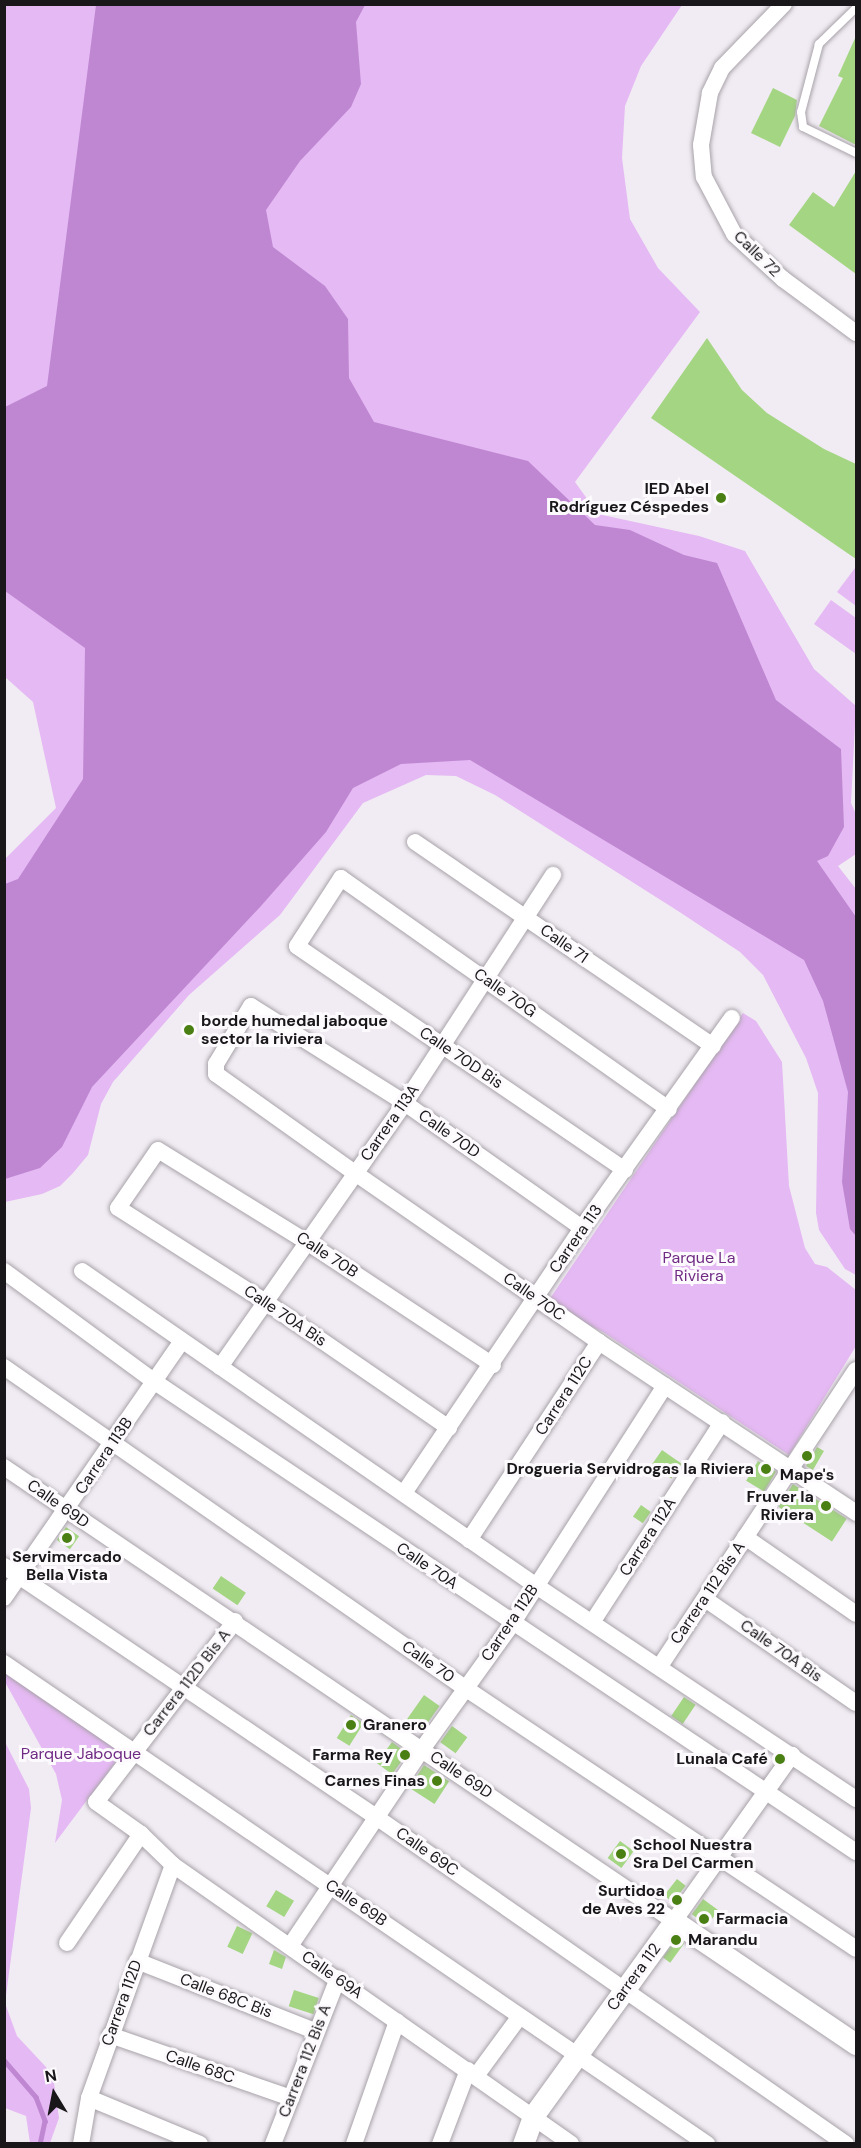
<!DOCTYPE html>
<meta charset="utf-8">
<style>
body{margin:0}
#map{position:relative;width:861px;height:2148px;overflow:hidden;background:#f1ecf3;font-family:"DM Sans",sans-serif}
div>[style]{position:absolute}
[style*='--x']{left:calc(var(--x)*1px);top:calc(var(--y)*1px);width:calc(var(--w)*1px);rotate:calc(var(--a)*1deg)}
.green>*{inset:0;background:#e5b9f3}
.water>*{inset:0;background:#bf87d2}
.stream>*{height:4.5px;margin:-2.25px;padding:0 2.25px;transform-origin:2.25px;border-radius:2.25px;background:#bf87d2}
.building>*{inset:0;background:#a4d582;transform-origin:0 0}
.roads{filter:drop-shadow(0 0 2px #a8a2a9) drop-shadow(0 0 2px #a8a2a9)}
.service>*{height:8px;margin:-4px;padding:0 4px;transform-origin:4px;border-radius:4px;background:#fff}
.minor>*{height:16px;margin:-8px;padding:0 8px;transform-origin:8px;border-radius:8px;background:#fff}
.tertiary>*{height:21px;margin:-10.5px;padding:0 10.5px;transform-origin:10.5px;border-radius:10.5px;background:#fff}
.dots>*{width:16px;height:16px;translate:-50% -50%;box-sizing:border-box;border:3px solid #fdfafe;border-radius:50%}
span{translate:-50% -50%;white-space:nowrap;text-align:center;line-height:1.15;-webkit-text-stroke:6px #fdfafe;paint-order:stroke}
.street-label{font-size:16px;color:#19171a}
.poi-label{font-size:16px;color:#19171a;font-weight:700}
.right{translate:-100% -50%;text-align:right}
.left{translate:0 -50%;text-align:left}
.park-label{font-size:16px;color:#6f2a83}
.frame{position:absolute;inset:0;border:6px solid #19171a;pointer-events:none}
.north{position:absolute;left:24px;top:2064px;width:60px;height:60px;-webkit-text-stroke:4px #fdfafe;paint-order:stroke;rotate:350deg;font-size:16px;font-weight:700;line-height:24px;text-align:center;color:#19171a}
.north::after{content:'';display:block;margin:auto;width:21px;height:27px;background:#19171a;clip-path:polygon(50% 0,100% 100%,50% 72%,0 100%)}
</style>
<div id="map">
<div class="green">
<div style="clip-path:polygon(5px 5px,682px 5px,641px 66px,625px 106px,622px 158px,630px 219px,658px 268px,700px 312px,575px 482px,598px 514px,699px 536px,745px 551px,814px 669px,856px 706px,851px 803px,856px 814px,856px 854px,838px 866px,856px 889px,856px 1275px,845px 1269px,819px 1230px,816px 1213px,818px 1093px,806px 1058px,763px 975px,740px 952px,678px 911px,495px 795px,456px 776px,426px 775px,363px 803px,280px 915px,189px 995px,113px 1082px,101px 1104px,88px 1155px,73px 1173px,60px 1186px,42px 1194px,5px 1202px,5px 859px,56px 808px,33px 702px,5px 677px)"></div>
<div style="clip-path:polygon(855px 568px,856px 569px,856px 606px,837px 592px)"></div>
<div style="clip-path:polygon(831px 600px,856px 618px,856px 654px,814px 624px)"></div>
<div style="clip-path:polygon(743px 1013px,756px 1021px,782px 1062px,789px 1186px,805px 1248px,815px 1264px,827px 1267px,856px 1290px,856px 1346px,789px 1455px,603px 1332px,535px 1298px,551px 1297px)"></div>
<div style="clip-path:polygon(5px 1665px,126px 1748px,55px 1843px,62px 1800px,56px 1774px,5px 1682px)"></div>
<div style="clip-path:polygon(5px 1742px,29px 1789px,31px 1808px,5px 2003px,17px 2036px,46px 2067px,54px 2083px,59px 2118px,50px 2143px,30px 2143px,26px 2116px,5px 2108px)"></div>
</div>
<div class="water">
<div style="clip-path:polygon(96px 5px,365px 5px,356px 22px,361px 84px,351px 107px,300px 161px,266px 210px,273px 247px,325px 286px,348px 319px,349px 378px,374px 422px,528px 461px,595px 525px,630px 530px,684px 555px,717px 563px,776px 700px,841px 749px,844px 827px,828px 856px,817px 861px,856px 917px,856px 1236px,850px 1229px,842px 1182px,848px 1092px,823px 1001px,804px 960px,470px 760px,401px 764px,353px 788px,326px 832px,261px 906px,92px 1087px,62px 1147px,40px 1168px,5px 1179px,5px 884px,18px 879px,83px 779px,85px 648px,5px 591px,5px 407px,47px 386px)"></div>
</div>
<div class="stream">
<div style="--x:4;--y:2060;--w:49;--a:49.1"></div>
<div style="--x:36;--y:2097;--w:26;--a:69"></div>
<div style="--x:45;--y:2121;--w:24;--a:102"></div>
</div>
<div class="building">
<div style="clip-path:polygon(856px 36px,856px 145px,819px 126px,843px 78px,838px 76px)"></div>
<div style="clip-path:polygon(773px 88px,797px 100px,795px 116px,780px 147px,751px 133px)"></div>
<div style="clip-path:polygon(856px 171px,856px 274px,789px 225px,813px 192px,834px 207px)"></div>
<div style="clip-path:polygon(707px 338px,742px 390px,767px 413px,824px 449px,856px 464px,856px 559px,651px 418px)"></div>
<div style="left:817px;top:1447px;width:8px;height:22px;rotate:30deg"></div>
<div style="left:662px;top:1450px;width:24px;height:18px;rotate:35deg"></div>
<div style="left:758px;top:1461px;width:21px;height:23px;rotate:31deg"></div>
<div style="left:793px;top:1484px;width:64px;height:27px;rotate:33deg"></div>
<div style="left:641px;top:1505px;width:12px;height:14px;rotate:35deg"></div>
<div style="left:66px;top:1527px;width:16px;height:16px;rotate:35deg"></div>
<div style="left:221px;top:1576px;width:30px;height:15px;rotate:34deg"></div>
<div style="left:424px;top:1695px;width:19px;height:30px;rotate:35deg"></div>
<div style="left:684px;top:1697px;width:14px;height:23px;rotate:34deg"></div>
<div style="left:351px;top:1715px;width:15px;height:27px;rotate:32deg"></div>
<div style="left:452px;top:1726px;width:19px;height:20px;rotate:36deg"></div>
<div style="left:392px;top:1742px;width:19px;height:26px;rotate:36deg"></div>
<div style="left:424px;top:1765px;width:30px;height:27px;rotate:33deg"></div>
<div style="left:620px;top:1841px;width:17px;height:21px;rotate:36deg"></div>
<div style="left:677px;top:1879px;width:11px;height:21px;rotate:38deg"></div>
<div style="left:276px;top:1890px;width:21px;height:19px;rotate:31deg"></div>
<div style="left:703px;top:1899px;width:19px;height:19px;rotate:36deg"></div>
<div style="left:237px;top:1926px;width:17px;height:23px;rotate:25deg"></div>
<div style="left:677px;top:1938px;width:9px;height:24px;rotate:36deg"></div>
<div style="clip-path:polygon(274px 1950px,286px 1957px,282px 1969px,269px 1964px)"></div>
<div style="left:294px;top:1990px;width:26px;height:17px;rotate:18deg"></div>
</div>
<div class="roads">
<div class="service">
<div style="--x:856;--y:8;--w:52;--a:135.8"></div>
<div style="--x:819;--y:44;--w:70;--a:104.8"></div>
<div style="--x:801;--y:112;--w:15;--a:82"></div>
<div style="--x:803;--y:127;--w:59;--a:26.1"></div>
</div>
<div class="minor">
<div style="--x:784;--y:4;--w:89;--a:134.1"></div>
<div style="--x:722;--y:68;--w:28;--a:116"></div>
<div style="--x:710;--y:93;--w:53;--a:99.8"></div>
<div style="--x:701;--y:145;--w:32;--a:85"></div>
<div style="--x:704;--y:177;--w:64;--a:62.2"></div>
<div style="--x:734;--y:234;--w:67;--a:42.6"></div>
<div style="--x:783;--y:279;--w:91;--a:36.5"></div>
<div style="--x:415;--y:842;--w:361;--a:34.4"></div>
<div style="--x:625;--y:1170;--w:397;--a:-145.7"></div>
<div style="--x:297;--y:946;--w:81;--a:-57.1"></div>
<div style="--x:341;--y:878;--w:401;--a:35.2"></div>
<div style="--x:582;--y:1228;--w:217;--a:-144.8"></div>
<div style="--x:405;--y:1103;--w:182;--a:-147.8"></div>
<div style="--x:251;--y:1006;--w:68;--a:121.1"></div>
<div style="--x:216;--y:1064;--w:10;--a:90"></div>
<div style="--x:216;--y:1074;--w:171;--a:35.5"></div>
<div style="--x:355;--y:1173;--w:297;--a:34.7"></div>
<div style="--x:599;--y:1342;--w:309;--a:33.6"></div>
<div style="--x:4;--y:1271;--w:187;--a:36.3"></div>
<div style="--x:155;--y:1382;--w:844;--a:33.84"></div>
<div style="--x:82;--y:1271;--w:551;--a:34.73"></div>
<div style="--x:535;--y:1585;--w:386;--a:33.7"></div>
<div style="--x:4;--y:1367;--w:562;--a:34.85"></div>
<div style="--x:465;--y:1688;--w:470;--a:33.7"></div>
<div style="--x:220;--y:1367;--w:322;--a:-55"></div>
<div style="--x:405;--y:1103;--w:272;--a:-57"></div>
<div style="--x:449;--y:1428;--w:224;--a:-145.5"></div>
<div style="--x:264;--y:1301;--w:173;--a:-147.5"></div>
<div style="--x:118;--y:1208;--w:70;--a:-55.4"></div>
<div style="--x:158;--y:1150;--w:175;--a:31.7"></div>
<div style="--x:307;--y:1242;--w:223;--a:33.5"></div>
<div style="--x:4;--y:1467;--w:809;--a:34.12"></div>
<div style="--x:674;--y:1921;--w:204;--a:-54.6"></div>
<div style="--x:404;--y:1493;--w:319;--a:-56.1"></div>
<div style="--x:582;--y:1228;--w:258;--a:-54.5"></div>
<div style="--x:745;--y:1537;--w:135;--a:34.7"></div>
<div style="--x:469;--y:1540;--w:237;--a:-56.7"></div>
<div style="--x:4;--y:1566;--w:452;--a:34"></div>
<div style="--x:379;--y:1819;--w:569;--a:34.84"></div>
<div style="--x:4;--y:1598;--w:311;--a:-55.3"></div>
<div style="--x:705;--y:1599;--w:183;--a:34.6"></div>
<div style="--x:235;--y:1621;--w:228;--a:127.5"></div>
<div style="--x:96;--y:1802;--w:55;--a:35.4"></div>
<div style="--x:141;--y:1834;--w:45;--a:44.1"></div>
<div style="--x:173;--y:1865;--w:486;--a:35"></div>
<div style="--x:593;--y:1621;--w:237;--a:-57"></div>
<div style="--x:4;--y:1663;--w:852;--a:34.38"></div>
<div style="--x:660;--y:1666;--w:355;--a:-56.5"></div>
<div style="--x:67;--y:1943;--w:132;--a:-55.8"></div>
<div style="--x:290;--y:1946;--w:239;--a:-56.1"></div>
<div style="--x:423;--y:1748;--w:153;--a:-54.3"></div>
<div style="--x:512;--y:1624;--w:283;--a:-57.3"></div>
<div style="--x:137;--y:1961;--w:191;--a:21.5"></div>
<div style="--x:110;--y:2035;--w:192;--a:19.2"></div>
<div style="--x:476;--y:2076;--w:74;--a:-53.7"></div>
<div style="--x:89;--y:2098;--w:120;--a:22.5"></div>
<div style="--x:81;--y:2144;--w:47;--a:-80.1"></div>
<div style="--x:89;--y:2098;--w:248;--a:-70.2"></div>
<div style="--x:273;--y:2144;--w:178;--a:-68.6"></div>
<div style="--x:354;--y:2144;--w:130;--a:-70.7"></div>
<div style="--x:440;--y:2144;--w:79;--a:-69.3"></div>
</div>
<div class="tertiary">
<div style="--x:523;--y:2144;--w:30;--a:-70"></div>
<div style="--x:533;--y:2116;--w:241;--a:-54.1"></div>
<div style="--x:674;--y:1921;--w:220;--a:34.1"></div>
</div>
</div>
<div class="dots">
<div style="left:721px;top:498px;background:#4a7f14"></div>
<div style="left:189px;top:1030px;background:#4a7f14"></div>
<div style="left:807px;top:1456px;background:#4a7f14"></div>
<div style="left:766px;top:1469px;background:#4a7f14"></div>
<div style="left:826px;top:1506px;background:#4a7f14"></div>
<div style="left:67px;top:1538px;background:#4a7f14"></div>
<div style="left:351px;top:1725px;background:#4a7f14"></div>
<div style="left:405px;top:1755px;background:#4a7f14"></div>
<div style="left:780px;top:1759px;background:#4a7f14"></div>
<div style="left:437px;top:1781px;background:#4a7f14"></div>
<div style="left:621px;top:1854px;background:#4a7f14"></div>
<div style="left:677px;top:1900px;background:#4a7f14"></div>
<div style="left:704px;top:1919px;background:#4a7f14"></div>
<div style="left:676px;top:1940px;background:#4a7f14"></div>
</div>
<div class="street-label">
<span style="left:757px;top:254px;rotate:44deg">Calle 72</span>
<span style="left:564px;top:944px;rotate:35deg">Calle 71</span>
<span style="left:505px;top:993px;rotate:35deg">Calle 70G</span>
<span style="left:461px;top:1058px;rotate:34deg">Calle 70D Bis</span>
<span style="left:390px;top:1123px;rotate:-55deg">Carrera 113A</span>
<span style="left:449px;top:1134px;rotate:35deg">Calle 70D</span>
<span style="left:576px;top:1239px;rotate:-55deg">Carrera 113</span>
<span style="left:327px;top:1255px;rotate:33deg">Calle 70B</span>
<span style="left:534px;top:1297px;rotate:35deg">Calle 70C</span>
<span style="left:285px;top:1316px;rotate:34deg">Calle 70A Bis</span>
<span style="left:564px;top:1396px;rotate:-57deg">Carrera 112C</span>
<span style="left:104px;top:1456px;rotate:-56deg">Carrera 113B</span>
<span style="left:58px;top:1504px;rotate:35deg">Calle 69D</span>
<span style="left:648px;top:1537px;rotate:-57deg">Carrera 112A</span>
<span style="left:427px;top:1566px;rotate:34deg">Calle 70A</span>
<span style="left:708px;top:1593px;rotate:-56deg">Carrera 112 Bis A</span>
<span style="left:510px;top:1623px;rotate:-56deg">Carrera 112B</span>
<span style="left:781px;top:1651px;rotate:35deg">Calle 70A Bis</span>
<span style="left:428px;top:1662px;rotate:35deg">Calle 70</span>
<span style="left:187px;top:1683px;rotate:-52deg">Carrera 112D Bis A</span>
<span style="left:461px;top:1775px;rotate:34deg">Calle 69D</span>
<span style="left:427px;top:1852px;rotate:35deg">Calle 69C</span>
<span style="left:356px;top:1903px;rotate:34deg">Calle 69B</span>
<span style="left:332px;top:1975px;rotate:35deg">Calle 69A</span>
<span style="left:634px;top:1977px;rotate:-54deg">Carrera 112</span>
<span style="left:226px;top:1996px;rotate:21deg">Calle 68C Bis</span>
<span style="left:122px;top:2003px;rotate:-70deg">Carrera 112D</span>
<span style="left:305px;top:2061px;rotate:-69deg">Carrera 112 Bis A</span>
<span style="left:200px;top:2067px;rotate:19deg">Calle 68C</span>
</div>
<div class="poi-label">
<span class="right" style="left:709px;top:498px">IED Abel<br>Rodríguez Céspedes</span>
<span class="left" style="left:201px;top:1030px">borde humedal jaboque<br>sector la riviera</span>
<span class="right" style="left:754px;top:1469px">Drogueria Servidrogas la Riviera</span>
<span style="left:807px;top:1475px">Mape's</span>
<span class="right" style="left:814px;top:1506px">Fruver la<br>Riviera</span>
<span style="left:67px;top:1566px">Servimercado<br>Bella Vista</span>
<span class="left" style="left:363px;top:1725px">Granero</span>
<span class="right" style="left:393px;top:1755px">Farma Rey</span>
<span class="right" style="left:768px;top:1759px">Lunala Café</span>
<span class="right" style="left:425px;top:1781px">Carnes Finas</span>
<span class="left" style="left:633px;top:1854px">School Nuestra<br>Sra Del Carmen</span>
<span class="right" style="left:665px;top:1900px">Surtidoa<br>de Aves 22</span>
<span class="left" style="left:716px;top:1919px">Farmacia</span>
<span class="left" style="left:688px;top:1940px">Marandu</span>
</div>
<div class="park-label">
<span style="left:699px;top:1267px">Parque La<br>Riviera</span>
<span style="left:81px;top:1754px">Parque Jaboque</span>
</div>
<div class="frame"></div>
<div class="north">N</div>
</div>
